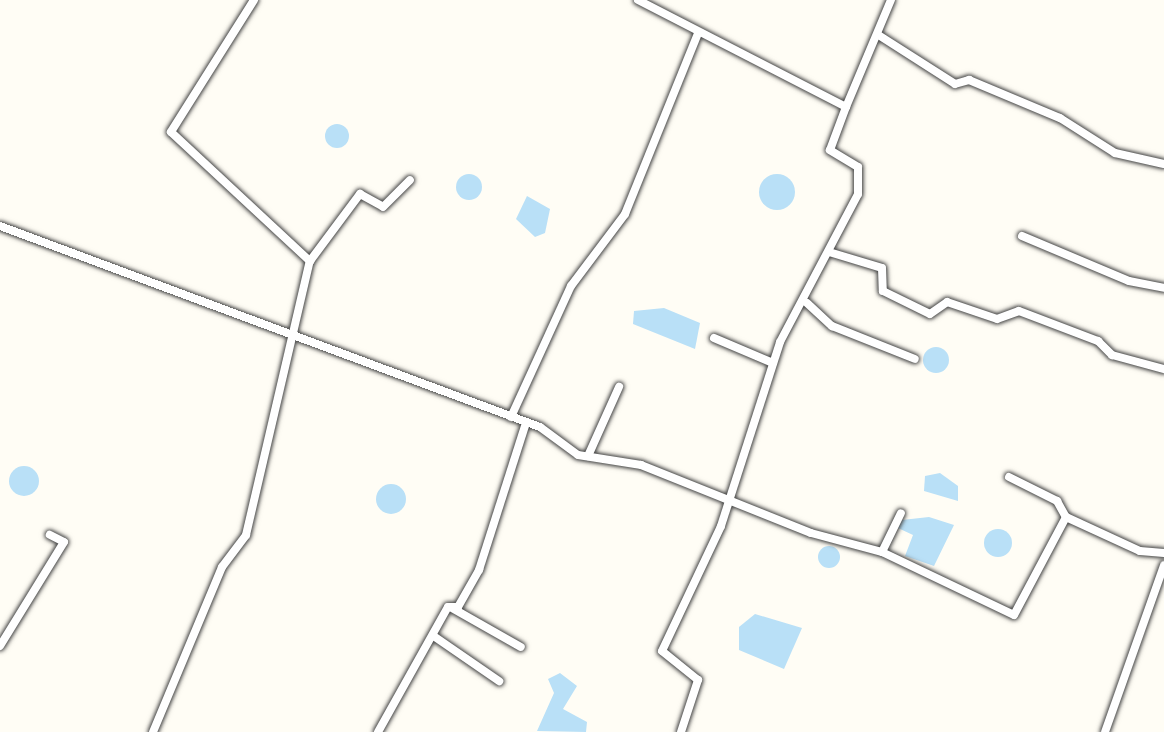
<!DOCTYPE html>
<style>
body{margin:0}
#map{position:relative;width:1164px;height:732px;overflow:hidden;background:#fffdf5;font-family:Bitter,serif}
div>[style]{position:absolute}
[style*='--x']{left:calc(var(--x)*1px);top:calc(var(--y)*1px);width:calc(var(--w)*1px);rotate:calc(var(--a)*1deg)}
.water>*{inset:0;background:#b9e0f7}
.round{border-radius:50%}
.roads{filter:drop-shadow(0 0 2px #444) drop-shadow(0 0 2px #444)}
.minor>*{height:8px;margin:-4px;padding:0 4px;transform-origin:4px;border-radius:4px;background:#fff}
span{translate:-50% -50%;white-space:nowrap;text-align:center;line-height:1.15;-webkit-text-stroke:8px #fff;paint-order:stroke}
</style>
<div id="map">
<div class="water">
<div class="round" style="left:325px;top:124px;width:24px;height:24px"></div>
<div class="round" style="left:759px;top:174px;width:36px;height:36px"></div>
<div class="round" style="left:456px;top:174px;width:26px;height:26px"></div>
<div style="clip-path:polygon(527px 196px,550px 209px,545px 233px,535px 237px,516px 219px)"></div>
<div style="clip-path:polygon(664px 308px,700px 323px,695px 349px,633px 324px,634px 311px)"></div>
<div class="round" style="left:923px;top:347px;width:26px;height:26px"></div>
<div class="round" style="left:9px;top:466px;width:30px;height:30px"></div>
<div style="clip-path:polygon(940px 473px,958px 486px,958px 501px,924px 491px,925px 476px)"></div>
<div class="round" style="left:376px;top:484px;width:30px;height:30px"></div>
<div style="clip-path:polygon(929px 517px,954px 525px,934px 566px,905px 556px,913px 535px,898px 528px,902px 520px)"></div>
<div class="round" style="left:984px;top:529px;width:28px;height:28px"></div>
<div class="round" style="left:818px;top:546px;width:22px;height:22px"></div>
<div style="clip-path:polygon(755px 614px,802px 628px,784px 669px,739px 650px,739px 627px)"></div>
<div style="clip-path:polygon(560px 673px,577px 686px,563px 709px,587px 722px,586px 732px,537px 731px,554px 693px,548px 679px)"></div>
</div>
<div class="roads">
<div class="minor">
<div style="--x:254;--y:0;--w:156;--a:122.2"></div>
<div style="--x:171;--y:132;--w:190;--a:42.9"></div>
<div style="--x:638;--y:0;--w:234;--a:27.2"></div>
<div style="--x:846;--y:107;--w:116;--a:-67.2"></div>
<div style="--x:880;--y:36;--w:89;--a:32.6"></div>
<div style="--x:955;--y:84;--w:15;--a:-16"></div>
<div style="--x:969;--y:80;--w:99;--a:22.7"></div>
<div style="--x:1060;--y:118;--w:65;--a:32.5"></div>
<div style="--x:1115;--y:153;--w:50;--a:12.7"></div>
<div style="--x:0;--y:226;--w:576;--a:20.42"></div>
<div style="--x:540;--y:427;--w:47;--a:36.4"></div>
<div style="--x:578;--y:455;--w:64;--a:9"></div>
<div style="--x:641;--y:465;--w:183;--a:21.8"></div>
<div style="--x:811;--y:533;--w:73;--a:15"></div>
<div style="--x:882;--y:552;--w:43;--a:-64"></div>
<div style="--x:1022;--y:236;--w:116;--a:22.8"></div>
<div style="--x:1129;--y:281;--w:36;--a:11"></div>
<div style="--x:829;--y:252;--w:55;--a:16.8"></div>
<div style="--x:882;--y:268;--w:23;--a:88"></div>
<div style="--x:883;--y:291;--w:52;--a:26.1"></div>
<div style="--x:930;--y:314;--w:21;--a:-35"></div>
<div style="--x:947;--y:302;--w:53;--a:18.8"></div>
<div style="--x:997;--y:319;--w:23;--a:-20"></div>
<div style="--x:1019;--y:311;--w:85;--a:20.8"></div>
<div style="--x:1098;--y:341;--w:20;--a:45"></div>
<div style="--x:1112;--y:355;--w:54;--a:15.1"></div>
<div style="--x:807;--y:303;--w:34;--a:43"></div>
<div style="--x:832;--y:326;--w:89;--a:21.7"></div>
<div style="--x:714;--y:338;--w:64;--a:23"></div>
<div style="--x:511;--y:417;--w:144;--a:-65.4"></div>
<div style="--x:571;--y:286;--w:90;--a:-53.1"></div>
<div style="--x:625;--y:214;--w:195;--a:-68"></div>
<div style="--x:588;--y:456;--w:76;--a:-65.8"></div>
<div style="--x:1009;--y:477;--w:54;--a:26.6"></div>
<div style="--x:1057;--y:501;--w:18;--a:61"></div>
<div style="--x:1066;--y:517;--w:81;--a:24.7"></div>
<div style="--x:1140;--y:551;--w:24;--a:5"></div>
<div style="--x:882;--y:552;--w:146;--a:25.5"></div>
<div style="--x:1014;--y:615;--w:111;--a:-62"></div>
<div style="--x:452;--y:608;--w:79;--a:29.5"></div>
<div style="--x:435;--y:637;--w:78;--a:34.5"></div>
<div style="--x:0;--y:646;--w:122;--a:-58.4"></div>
<div style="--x:64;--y:542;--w:16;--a:-153"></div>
<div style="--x:153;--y:732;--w:179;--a:-67.3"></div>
<div style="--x:222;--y:567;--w:40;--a:-53"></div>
<div style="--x:246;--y:535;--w:281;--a:-76.9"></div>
<div style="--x:310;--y:261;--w:84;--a:-53.3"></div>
<div style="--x:360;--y:194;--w:26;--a:29"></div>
<div style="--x:383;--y:207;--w:38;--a:-45"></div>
<div style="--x:378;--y:732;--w:143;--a:-60.8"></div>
<div style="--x:448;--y:607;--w:10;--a:0"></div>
<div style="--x:458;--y:607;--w:43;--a:-60.4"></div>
<div style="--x:479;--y:570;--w:154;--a:-72.3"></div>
<div style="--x:681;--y:732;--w:55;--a:-71.9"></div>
<div style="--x:698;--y:680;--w:46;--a:-141.1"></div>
<div style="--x:662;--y:651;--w:138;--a:-64.7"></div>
<div style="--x:721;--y:526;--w:193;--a:-72.2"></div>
<div style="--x:780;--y:342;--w:167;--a:-62.2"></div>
<div style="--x:858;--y:194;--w:27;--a:-90"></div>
<div style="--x:858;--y:167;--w:33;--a:-149"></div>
<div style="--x:830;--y:150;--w:46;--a:-69.6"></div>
<div style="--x:1105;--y:732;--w:177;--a:-70.5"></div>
</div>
</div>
</div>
